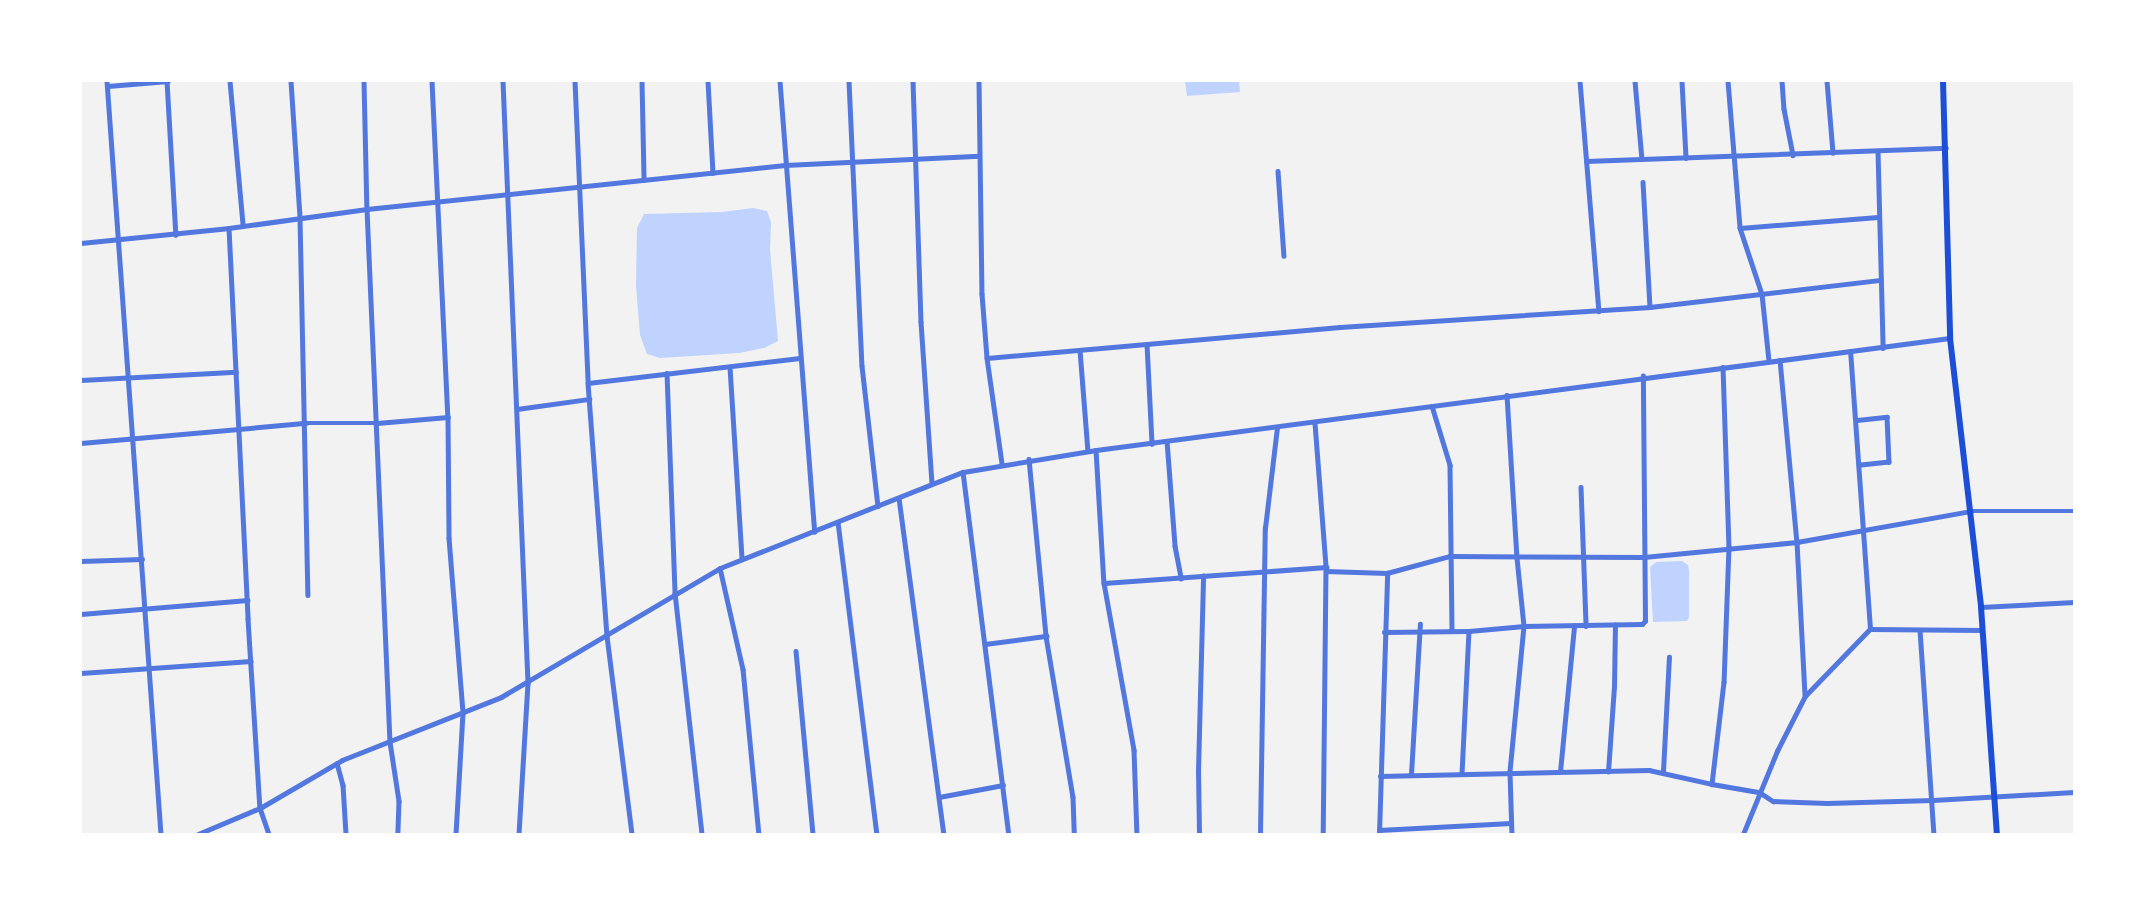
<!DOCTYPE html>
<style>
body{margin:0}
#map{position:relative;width:2155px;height:915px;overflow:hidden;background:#f2f2f2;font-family:Montserrat,sans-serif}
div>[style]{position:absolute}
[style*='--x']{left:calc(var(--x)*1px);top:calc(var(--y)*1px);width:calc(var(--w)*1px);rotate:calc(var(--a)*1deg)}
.water>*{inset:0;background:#bfd3fe}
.minor>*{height:4.5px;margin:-2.25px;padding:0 2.25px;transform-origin:2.25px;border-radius:2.25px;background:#5277de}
.tertiary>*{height:5px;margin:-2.5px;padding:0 2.5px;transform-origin:2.5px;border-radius:2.5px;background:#5277de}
.secondary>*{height:6px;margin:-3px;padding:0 3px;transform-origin:3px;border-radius:3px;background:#1d4ed8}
span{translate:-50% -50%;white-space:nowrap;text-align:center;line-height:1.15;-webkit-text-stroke:5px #fff;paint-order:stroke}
.frame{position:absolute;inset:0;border:82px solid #fff;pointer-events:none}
</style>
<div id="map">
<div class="water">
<div style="clip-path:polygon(1185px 81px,1239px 81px,1240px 92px,1187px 96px)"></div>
<div style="clip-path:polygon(753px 208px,767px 211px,771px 222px,770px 250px,778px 341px,764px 348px,739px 353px,660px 358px,647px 354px,640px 335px,636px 285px,637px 228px,644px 214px,722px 212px)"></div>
<div style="clip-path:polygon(1682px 561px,1688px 565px,1689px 570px,1689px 617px,1687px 621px,1653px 622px,1650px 567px,1656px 562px)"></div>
</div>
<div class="minor">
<div style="--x:107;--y:81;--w:755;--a:85.9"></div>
<div style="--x:167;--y:81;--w:154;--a:86.7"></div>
<div style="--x:230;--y:81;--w:145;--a:84.8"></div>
<div style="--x:291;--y:81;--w:137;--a:86.2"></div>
<div style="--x:300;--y:218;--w:377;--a:88.8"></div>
<div style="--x:364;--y:81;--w:128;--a:88.7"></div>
<div style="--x:367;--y:209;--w:533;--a:87.53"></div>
<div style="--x:390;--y:742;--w:60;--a:81.3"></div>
<div style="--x:399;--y:801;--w:33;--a:92"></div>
<div style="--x:432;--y:81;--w:336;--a:87.3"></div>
<div style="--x:448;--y:417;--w:121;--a:89.5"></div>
<div style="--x:449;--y:538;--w:176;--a:85.4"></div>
<div style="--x:463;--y:713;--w:121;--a:93.3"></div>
<div style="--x:503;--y:81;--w:603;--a:87.62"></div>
<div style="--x:528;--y:683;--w:151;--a:93.4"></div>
<div style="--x:575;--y:81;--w:302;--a:87.5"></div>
<div style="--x:588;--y:383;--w:254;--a:85.7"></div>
<div style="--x:607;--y:636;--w:200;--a:82.8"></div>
<div style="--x:642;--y:81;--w:99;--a:88.8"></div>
<div style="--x:708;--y:81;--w:92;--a:86.9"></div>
<div style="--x:780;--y:81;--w:452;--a:85.6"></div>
<div style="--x:849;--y:81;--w:285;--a:87.4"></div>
<div style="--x:862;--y:366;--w:141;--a:83.5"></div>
<div style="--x:913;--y:81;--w:241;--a:88.1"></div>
<div style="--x:921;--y:322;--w:162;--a:86.1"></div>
<div style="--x:979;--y:81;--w:213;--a:89.2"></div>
<div style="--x:982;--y:294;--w:64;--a:85.5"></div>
<div style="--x:987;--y:358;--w:107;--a:81.9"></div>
<div style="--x:1580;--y:81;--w:231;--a:85.3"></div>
<div style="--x:1635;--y:81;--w:78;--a:84.9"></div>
<div style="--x:1682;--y:81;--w:77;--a:87"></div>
<div style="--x:1728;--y:81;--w:147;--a:85.3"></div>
<div style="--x:1740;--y:228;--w:70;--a:71.6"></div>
<div style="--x:1762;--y:294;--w:67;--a:84"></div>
<div style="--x:1782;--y:81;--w:28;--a:86"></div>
<div style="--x:1784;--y:109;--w:47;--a:78.9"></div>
<div style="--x:1827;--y:81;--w:72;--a:85.2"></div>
<div style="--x:108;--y:86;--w:60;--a:-4.8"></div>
<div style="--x:1878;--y:151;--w:197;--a:88.5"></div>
<div style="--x:1586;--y:161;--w:360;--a:-2.1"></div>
<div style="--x:1278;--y:171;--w:85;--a:86"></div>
<div style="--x:1643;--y:182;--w:125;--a:86.8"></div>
<div style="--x:229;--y:228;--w:391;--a:87.2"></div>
<div style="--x:248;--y:619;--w:189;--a:86.4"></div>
<div style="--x:260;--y:808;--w:28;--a:71"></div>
<div style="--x:1740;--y:228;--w:138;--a:-4.6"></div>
<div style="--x:81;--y:243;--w:149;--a:-5.8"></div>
<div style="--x:229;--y:228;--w:139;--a:-7.8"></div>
<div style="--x:367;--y:209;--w:420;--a:-6"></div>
<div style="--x:785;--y:165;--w:194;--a:-2.7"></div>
<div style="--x:1147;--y:344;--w:100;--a:87.1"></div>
<div style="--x:1080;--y:350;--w:101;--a:85.5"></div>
<div style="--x:987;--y:358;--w:354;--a:-5"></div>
<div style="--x:1340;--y:327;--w:311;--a:-3.7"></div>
<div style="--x:1650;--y:307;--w:232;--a:-6.7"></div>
<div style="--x:1780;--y:360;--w:183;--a:84.7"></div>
<div style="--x:1797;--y:542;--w:153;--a:87"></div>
<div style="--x:730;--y:367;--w:191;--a:86.4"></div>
<div style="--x:1723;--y:367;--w:180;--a:88.1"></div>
<div style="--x:1729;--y:547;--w:135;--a:92.1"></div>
<div style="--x:1724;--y:682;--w:103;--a:96.7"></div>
<div style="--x:1712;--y:784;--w:48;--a:9.7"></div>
<div style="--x:1759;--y:792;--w:17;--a:33"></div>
<div style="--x:1773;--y:801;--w:54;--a:2.1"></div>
<div style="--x:1827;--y:803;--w:106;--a:-1.6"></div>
<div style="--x:1933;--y:800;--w:141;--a:-3.2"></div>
<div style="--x:667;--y:373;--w:220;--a:87.9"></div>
<div style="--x:675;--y:593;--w:243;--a:83.6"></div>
<div style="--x:81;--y:380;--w:155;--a:-3"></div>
<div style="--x:588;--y:383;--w:213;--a:-6.7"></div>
<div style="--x:1507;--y:395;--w:163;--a:86.5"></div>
<div style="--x:1517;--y:558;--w:68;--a:84.1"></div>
<div style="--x:1524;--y:626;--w:147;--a:95.5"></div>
<div style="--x:1510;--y:772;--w:62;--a:88.2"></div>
<div style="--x:1432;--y:406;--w:62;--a:73"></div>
<div style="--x:1450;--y:465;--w:166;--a:89.3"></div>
<div style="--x:517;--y:409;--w:73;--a:-7.9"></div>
<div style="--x:1857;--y:420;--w:30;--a:-6"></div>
<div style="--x:1887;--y:417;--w:45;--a:87.5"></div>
<div style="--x:1889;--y:462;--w:30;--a:174"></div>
<div style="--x:1315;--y:423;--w:144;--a:85.6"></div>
<div style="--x:1326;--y:567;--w:267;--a:90.6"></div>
<div style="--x:1167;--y:441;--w:105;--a:85.6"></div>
<div style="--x:1175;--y:546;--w:33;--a:79"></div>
<div style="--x:81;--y:443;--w:226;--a:-5.1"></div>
<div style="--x:306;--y:423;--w:71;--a:0"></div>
<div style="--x:377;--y:423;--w:71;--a:-4.8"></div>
<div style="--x:1096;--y:450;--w:133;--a:86.6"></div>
<div style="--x:1104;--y:583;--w:170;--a:79.8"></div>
<div style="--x:1134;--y:750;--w:84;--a:88"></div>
<div style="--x:1029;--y:459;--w:178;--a:84.5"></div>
<div style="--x:1046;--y:636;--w:163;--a:80.5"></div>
<div style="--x:1073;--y:797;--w:37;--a:88"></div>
<div style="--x:963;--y:472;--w:365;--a:82.8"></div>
<div style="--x:1581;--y:487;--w:139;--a:87.9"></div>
<div style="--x:899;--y:498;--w:339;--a:82.4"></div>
<div style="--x:838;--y:522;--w:314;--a:82.9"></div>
<div style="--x:81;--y:561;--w:61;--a:-1.9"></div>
<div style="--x:720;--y:568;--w:104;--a:77.2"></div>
<div style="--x:743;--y:669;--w:166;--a:84.5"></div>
<div style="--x:1326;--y:571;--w:61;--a:1.9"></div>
<div style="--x:1387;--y:573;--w:65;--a:-15.1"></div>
<div style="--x:1450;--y:556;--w:194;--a:0.3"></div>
<div style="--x:1644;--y:557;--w:154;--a:-5.6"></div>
<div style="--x:1797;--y:542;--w:177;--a:-10.1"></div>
<div style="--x:1971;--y:511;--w:103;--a:0"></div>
<div style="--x:1104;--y:583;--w:223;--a:-4.1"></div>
<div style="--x:1981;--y:607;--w:93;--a:-3.1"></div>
<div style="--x:81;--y:614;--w:167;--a:-4.8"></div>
<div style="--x:1870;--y:629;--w:112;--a:0.5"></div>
<div style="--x:1920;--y:630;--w:204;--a:86.1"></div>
<div style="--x:1469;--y:631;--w:55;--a:-5.2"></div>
<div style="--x:1524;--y:626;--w:118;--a:-1"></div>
<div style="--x:1642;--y:624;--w:4;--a:-45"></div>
<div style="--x:1645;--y:621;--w:245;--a:-90.5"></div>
<div style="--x:1384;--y:632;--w:85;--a:-0.7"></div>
<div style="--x:1469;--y:631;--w:141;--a:92.8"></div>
<div style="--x:985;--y:644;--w:62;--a:-7.5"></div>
<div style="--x:796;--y:651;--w:184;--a:84.7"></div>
<div style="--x:81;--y:673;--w:170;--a:-4"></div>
<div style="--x:337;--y:763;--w:23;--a:75"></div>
<div style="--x:343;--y:785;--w:49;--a:86.5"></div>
<div style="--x:1663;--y:771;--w:114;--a:-87"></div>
<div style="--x:1560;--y:772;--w:147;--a:-84.5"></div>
<div style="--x:1608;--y:772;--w:85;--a:-86"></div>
<div style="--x:1614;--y:687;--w:62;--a:-89.1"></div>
<div style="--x:1411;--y:774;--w:150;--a:-86.6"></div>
<div style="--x:1380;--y:776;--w:269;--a:-1.3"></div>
<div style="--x:1649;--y:770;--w:65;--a:12.5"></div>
<div style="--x:939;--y:797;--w:65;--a:-10.6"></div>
<div style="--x:1379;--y:830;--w:132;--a:-3"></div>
<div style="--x:1199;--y:834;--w:63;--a:-90.9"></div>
<div style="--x:1198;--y:771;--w:195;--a:-88.5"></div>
<div style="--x:1260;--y:834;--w:306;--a:-89.1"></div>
<div style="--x:1265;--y:528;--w:101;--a:-83.2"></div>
<div style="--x:1379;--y:834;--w:261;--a:-88.2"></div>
<div style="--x:1743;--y:834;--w:90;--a:-67.7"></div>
<div style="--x:1777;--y:751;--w:62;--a:-63"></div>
<div style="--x:1805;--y:696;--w:93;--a:-45.9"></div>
<div style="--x:1870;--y:629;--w:278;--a:-94.1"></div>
</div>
<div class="tertiary">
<div style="--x:198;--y:834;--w:67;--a:-22.8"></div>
<div style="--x:260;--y:808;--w:95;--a:-30.3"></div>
<div style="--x:342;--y:760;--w:171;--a:-21.6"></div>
<div style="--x:501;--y:697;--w:254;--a:-30.5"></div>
<div style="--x:720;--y:568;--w:261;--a:-21.6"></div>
<div style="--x:963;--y:472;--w:135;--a:-9.4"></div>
<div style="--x:1096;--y:450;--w:861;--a:-7.47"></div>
</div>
<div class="secondary">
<div style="--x:1943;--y:81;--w:257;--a:88.4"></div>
<div style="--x:1950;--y:338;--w:271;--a:83.4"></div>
<div style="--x:1981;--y:607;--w:228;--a:86"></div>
</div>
<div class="frame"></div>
</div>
